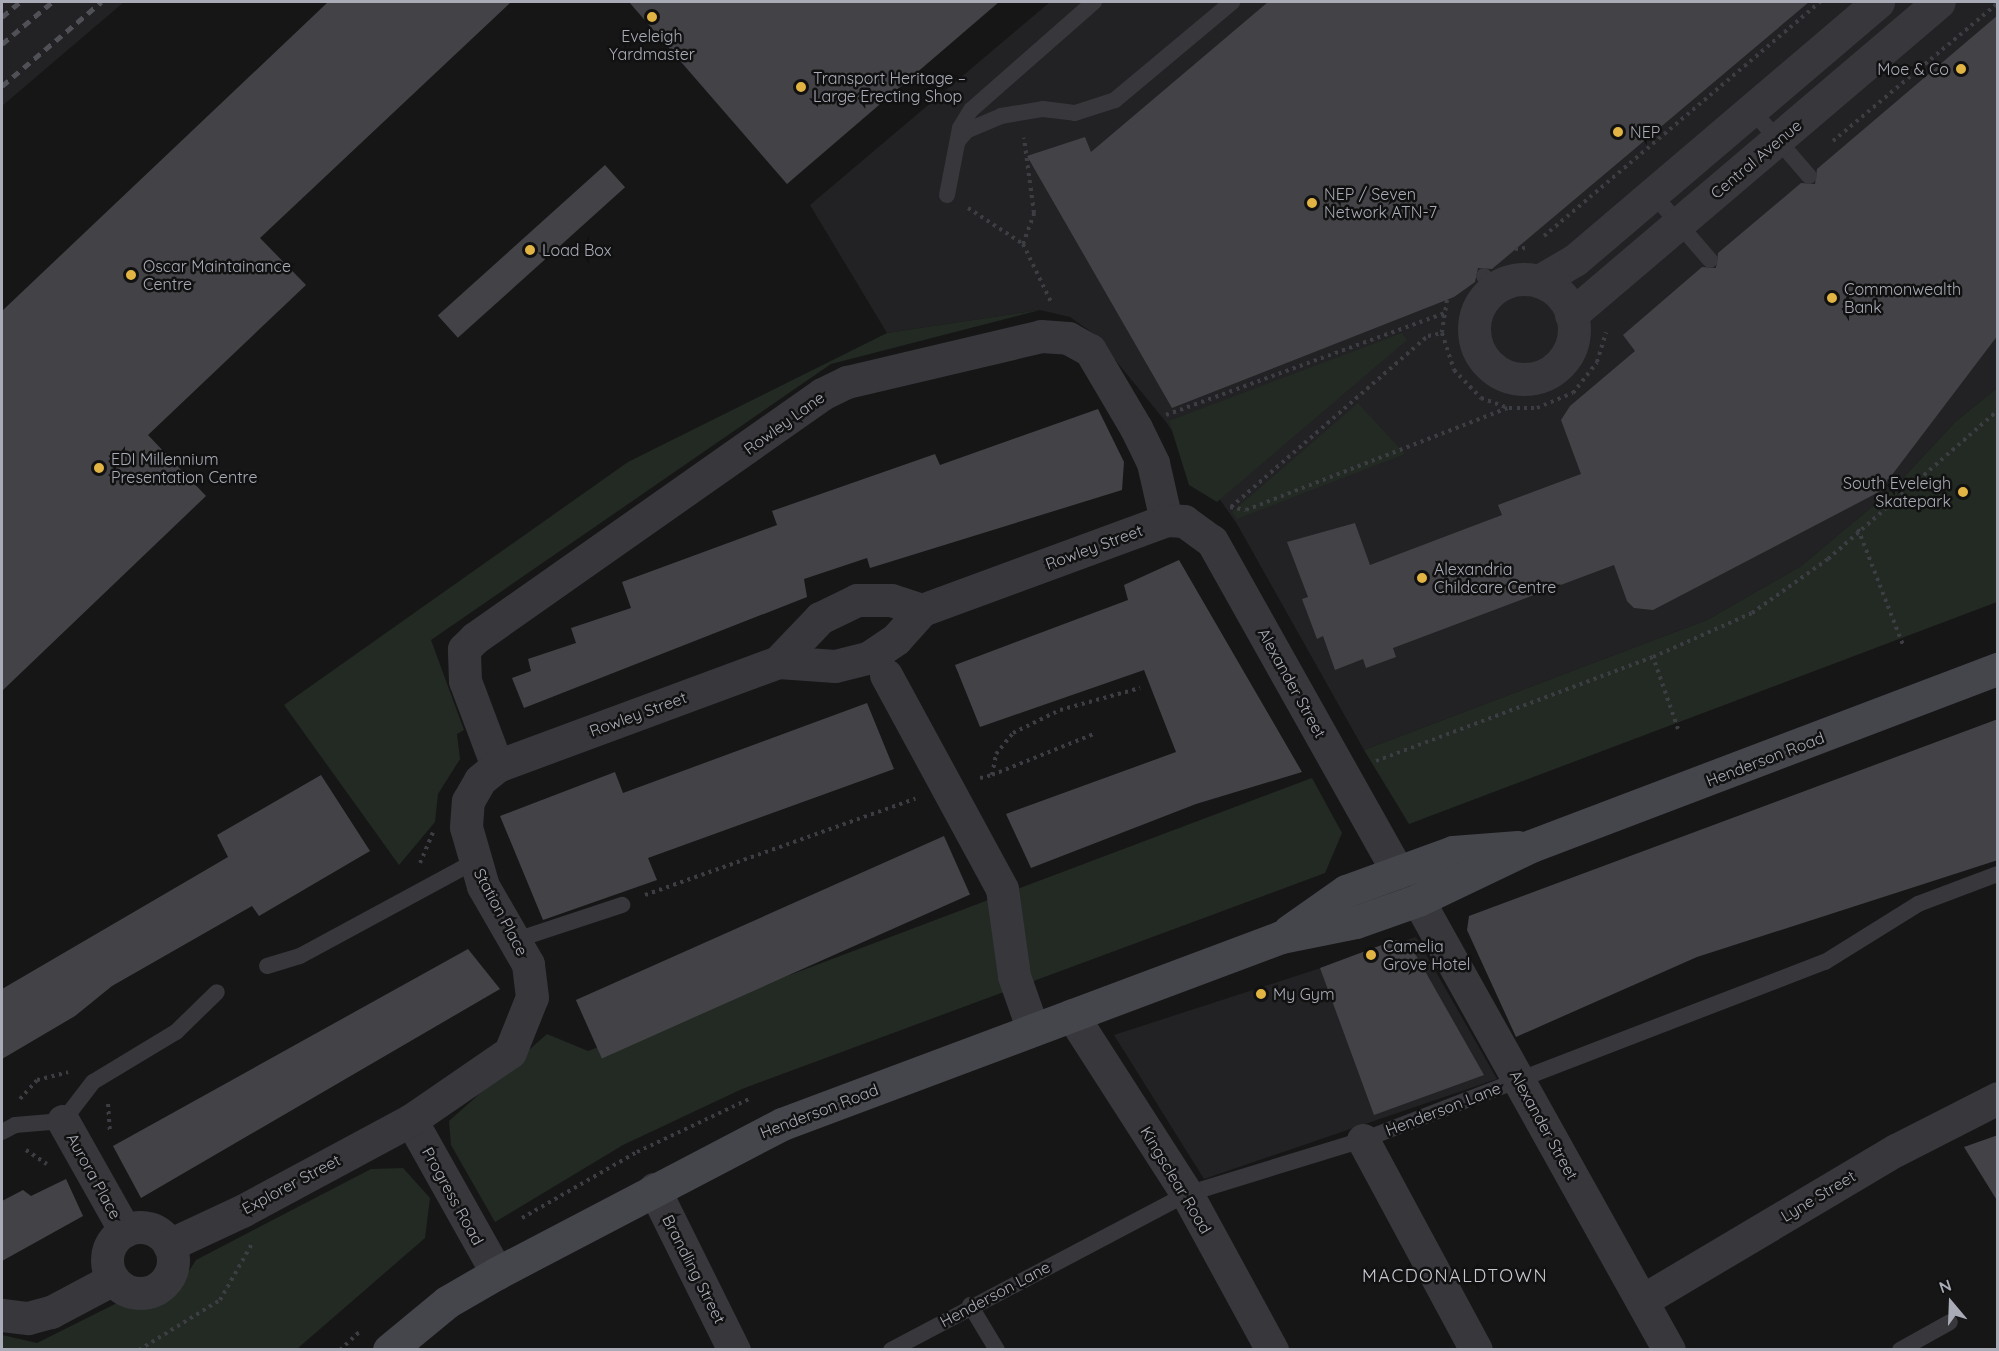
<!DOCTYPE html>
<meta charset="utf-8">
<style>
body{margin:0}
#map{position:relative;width:1999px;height:1351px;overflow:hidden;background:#161617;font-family:Quicksand,sans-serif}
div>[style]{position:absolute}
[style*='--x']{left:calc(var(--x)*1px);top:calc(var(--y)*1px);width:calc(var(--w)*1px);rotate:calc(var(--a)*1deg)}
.built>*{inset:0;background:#222224}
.green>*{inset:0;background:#222a23}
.building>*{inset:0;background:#434347;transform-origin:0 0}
.path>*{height:4px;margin-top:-2px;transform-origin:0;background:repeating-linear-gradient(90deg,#3d3e43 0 3px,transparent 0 7.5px)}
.lane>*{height:16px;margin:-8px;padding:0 8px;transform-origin:8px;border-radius:8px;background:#37373c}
.street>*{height:33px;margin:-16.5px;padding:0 16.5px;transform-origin:16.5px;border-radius:16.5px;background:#37373c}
.street>.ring{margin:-16.5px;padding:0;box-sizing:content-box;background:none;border:33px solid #37373c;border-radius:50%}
.secondary>*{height:33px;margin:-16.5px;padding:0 16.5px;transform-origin:16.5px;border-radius:16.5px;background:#45464c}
.rail>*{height:4.5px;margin-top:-2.25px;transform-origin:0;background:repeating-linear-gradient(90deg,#505157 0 8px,transparent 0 14px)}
.dots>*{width:16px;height:16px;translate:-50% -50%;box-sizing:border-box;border:3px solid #111112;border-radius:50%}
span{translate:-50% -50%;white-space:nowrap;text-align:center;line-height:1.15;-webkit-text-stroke:5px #111112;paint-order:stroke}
.poi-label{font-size:16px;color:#a9acb6}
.right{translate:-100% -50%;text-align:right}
.left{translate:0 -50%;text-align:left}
.street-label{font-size:16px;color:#a9acb6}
.neighbourhood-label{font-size:18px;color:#c9cbd2;letter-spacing:1.5px}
.frame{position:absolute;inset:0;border:3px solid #a9acb6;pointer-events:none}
.north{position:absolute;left:1921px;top:1273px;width:60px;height:60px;-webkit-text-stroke:4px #111112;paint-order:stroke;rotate:341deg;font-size:16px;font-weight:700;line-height:24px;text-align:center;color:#a9acb6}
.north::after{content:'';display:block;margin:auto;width:21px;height:27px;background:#a9acb6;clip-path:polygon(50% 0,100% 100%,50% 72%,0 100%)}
</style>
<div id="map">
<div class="built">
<i style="clip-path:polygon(2px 2px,124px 2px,2px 106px)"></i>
<i style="clip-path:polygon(1050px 2px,1997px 2px,1997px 388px,1955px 422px,1891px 491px,1801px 566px,1707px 620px,1364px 750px,1237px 524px,1166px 422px,1094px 334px,1070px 317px,1040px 310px,887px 333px,810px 205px)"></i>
<i style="clip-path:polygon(1416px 937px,1497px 1079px,1204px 1179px,1114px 1035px)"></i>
</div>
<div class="green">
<i style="clip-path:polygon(1040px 310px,831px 364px,431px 640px,464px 730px,457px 734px,460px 759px,438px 794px,435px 822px,399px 865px,284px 705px,628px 462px,887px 333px)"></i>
<i style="clip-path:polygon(1402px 333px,1407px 340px,1217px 502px,1189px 485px,1169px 421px)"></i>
<i style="clip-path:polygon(1997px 388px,1997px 602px,1409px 824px,1364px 750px,1707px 620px,1801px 566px,1891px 491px,1955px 422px)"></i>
<i style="clip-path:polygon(1358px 403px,1405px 454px,1237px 519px,1232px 512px)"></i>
<i style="clip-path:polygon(1312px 778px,1342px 833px,1325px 873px,742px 1089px,623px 1145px,495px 1222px,451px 1145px,449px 1121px,547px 1034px,588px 1051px)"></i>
<i style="clip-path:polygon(403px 1168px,430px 1198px,425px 1238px,297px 1349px,2px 1349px,2px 1335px,37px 1343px,121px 1301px,138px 1307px,160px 1303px,178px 1288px,196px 1260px,371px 1169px)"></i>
</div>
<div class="building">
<i style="clip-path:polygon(328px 2px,511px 2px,260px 238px,306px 285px,148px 435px,206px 496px,2px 691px,2px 311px)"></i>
<i style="clip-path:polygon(629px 2px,999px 2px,787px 184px)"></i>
<i style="clip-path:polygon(1268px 2px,1809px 2px,1492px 269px,1478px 268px,1475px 282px,1454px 297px,1172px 408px,1027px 156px,1085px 137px,1091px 152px)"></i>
<i style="clip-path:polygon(1998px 15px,1998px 335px,1879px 492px,1653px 610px,1634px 608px,1627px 601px,1614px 565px,1393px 648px,1396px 657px,1366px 668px,1363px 659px,1335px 670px,1323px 636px,1317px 639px,1302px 599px,1308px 597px,1287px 542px,1355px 523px,1370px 565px,1502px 515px,1498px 505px,1581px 474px,1561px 420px,1570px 406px,1635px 351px,1623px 335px,1702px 267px,1716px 268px,1718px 253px,1801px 183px,1815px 184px,1817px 169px)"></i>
<i style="left:605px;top:165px;width:30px;height:225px;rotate:48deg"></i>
<i style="clip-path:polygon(1098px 409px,1124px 462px,1122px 490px,870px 568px,867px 558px,804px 579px,807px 597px,524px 708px,512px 678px,531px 671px,528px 659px,576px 643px,571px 628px,631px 608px,622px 582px,777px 525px,772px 511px,935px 454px,940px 465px)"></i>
<i style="clip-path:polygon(1179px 560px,1302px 772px,1196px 804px,1031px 868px,1006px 814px,1176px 752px,1144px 670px,980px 727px,955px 665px,1128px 600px,1124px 585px)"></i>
<i style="clip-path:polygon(867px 703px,894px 769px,648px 858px,657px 880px,543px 920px,500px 816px,615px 772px,623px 793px)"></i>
<i style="clip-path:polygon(1998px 719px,1998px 860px,1697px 957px,1516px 1037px,1467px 930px,1469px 916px)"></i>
<i style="clip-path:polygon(321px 775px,370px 851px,259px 916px,252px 906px,112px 986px,75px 1016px,2px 1059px,2px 989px,228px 857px,217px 835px)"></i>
<i style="left:944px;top:836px;width:64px;height:403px;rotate:66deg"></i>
<i style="clip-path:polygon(1395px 940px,1409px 943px,1484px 1075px,1374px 1115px,1320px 968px)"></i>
<i style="clip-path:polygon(468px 949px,500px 989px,141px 1198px,113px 1146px)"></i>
<i style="clip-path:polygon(1998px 1135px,1998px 1202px,1964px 1147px)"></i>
<i style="clip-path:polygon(66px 1179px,83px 1216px,2px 1261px,2px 1201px,23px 1190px,31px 1196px)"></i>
</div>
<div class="path">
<i style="--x:1833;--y:141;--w:215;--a:-39.9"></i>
<i style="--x:968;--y:208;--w:66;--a:33.2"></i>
<i style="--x:1023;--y:244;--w:64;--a:64.2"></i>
<i style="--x:1544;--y:236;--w:362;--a:-40.3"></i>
<i style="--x:1023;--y:244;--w:33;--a:-70"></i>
<i style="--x:1034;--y:213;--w:76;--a:-97.6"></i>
<i style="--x:1515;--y:249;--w:10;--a:-6"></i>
<i style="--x:1447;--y:300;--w:33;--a:99"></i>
<i style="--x:1442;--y:333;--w:39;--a:72"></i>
<i style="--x:1454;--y:370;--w:39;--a:46"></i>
<i style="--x:1481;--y:398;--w:30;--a:20"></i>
<i style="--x:1509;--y:408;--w:28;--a:0"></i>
<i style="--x:1537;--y:408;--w:39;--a:-23"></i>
<i style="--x:1573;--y:393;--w:39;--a:-52"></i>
<i style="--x:1597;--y:362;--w:31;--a:-73"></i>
<i style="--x:1166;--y:415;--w:296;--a:-20.1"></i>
<i style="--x:1230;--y:507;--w:16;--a:11"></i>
<i style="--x:1246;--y:510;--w:281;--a:-21.3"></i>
<i style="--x:1231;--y:507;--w:261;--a:-41"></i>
<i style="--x:1428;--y:336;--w:14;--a:-12"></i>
<i style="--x:1858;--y:529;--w:124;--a:68.8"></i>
<i style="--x:1678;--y:729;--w:76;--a:-109.1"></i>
<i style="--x:1653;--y:657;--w:108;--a:-24"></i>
<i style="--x:1752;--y:613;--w:93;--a:-35.4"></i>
<i style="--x:1828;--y:559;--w:226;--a:-41.2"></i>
<i style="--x:1376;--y:761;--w:296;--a:-20.6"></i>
<i style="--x:992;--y:775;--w:112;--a:-22"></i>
<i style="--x:980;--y:778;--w:12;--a:-14"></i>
<i style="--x:992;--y:775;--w:21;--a:-79"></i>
<i style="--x:996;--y:754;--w:27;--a:-51"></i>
<i style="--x:1013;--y:733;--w:52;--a:-26.1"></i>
<i style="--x:1060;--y:710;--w:83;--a:-15.4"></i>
<i style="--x:420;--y:863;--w:33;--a:-67"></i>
<i style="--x:645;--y:895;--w:287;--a:-19.6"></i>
<i style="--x:20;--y:1099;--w:25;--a:-48"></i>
<i style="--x:37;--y:1080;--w:32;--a:-14"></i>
<i style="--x:108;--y:1104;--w:28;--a:86"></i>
<i style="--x:26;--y:1150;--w:25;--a:34"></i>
<i style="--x:522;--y:1218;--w:133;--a:-29.9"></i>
<i style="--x:637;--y:1152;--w:124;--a:-25.3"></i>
<i style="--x:139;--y:1350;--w:95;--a:-31.7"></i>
<i style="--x:220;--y:1300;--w:67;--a:-60.4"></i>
<i style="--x:340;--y:1350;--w:26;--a:-43"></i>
</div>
<div class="lane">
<i style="--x:1752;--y:110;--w:87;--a:49.2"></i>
<i style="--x:958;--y:141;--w:13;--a:-51"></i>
<i style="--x:966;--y:131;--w:38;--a:-23"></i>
<i style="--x:1001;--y:116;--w:43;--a:-9.5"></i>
<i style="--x:1043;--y:109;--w:32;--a:7"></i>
<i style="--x:1075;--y:113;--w:42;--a:-18"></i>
<i style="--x:1115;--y:100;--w:153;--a:-39.9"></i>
<i style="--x:1653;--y:194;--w:87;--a:49.2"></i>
<i style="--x:947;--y:195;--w:68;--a:-79"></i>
<i style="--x:960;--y:128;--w:21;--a:-59"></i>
<i style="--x:971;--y:110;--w:164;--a:-41.3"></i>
<i style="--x:1484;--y:276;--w:17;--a:57"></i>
<i style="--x:516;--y:940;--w:112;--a:-18.3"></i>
<i style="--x:267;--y:966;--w:34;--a:-17"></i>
<i style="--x:300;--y:956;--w:198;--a:-28.4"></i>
<i style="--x:2;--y:1132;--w:15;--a:-28"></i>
<i style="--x:15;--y:1125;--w:48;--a:-4.8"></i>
<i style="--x:63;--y:1121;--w:49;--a:-52.4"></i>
<i style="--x:93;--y:1082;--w:97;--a:-31.1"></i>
<i style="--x:176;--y:1032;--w:57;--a:-44.3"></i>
<i style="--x:970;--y:1305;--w:52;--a:59"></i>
<i style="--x:891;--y:1350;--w:335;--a:-27.8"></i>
<i style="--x:1187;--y:1194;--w:184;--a:-17.1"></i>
<i style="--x:1363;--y:1140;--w:495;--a:-21.1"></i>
<i style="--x:1825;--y:962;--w:110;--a:-31.9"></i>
<i style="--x:1918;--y:904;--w:85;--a:-20.6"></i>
<i style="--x:1900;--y:1350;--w:57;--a:-29.2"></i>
</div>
<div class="street">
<i class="ring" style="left:1474px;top:279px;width:67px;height:67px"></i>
<i style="--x:1539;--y:281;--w:42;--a:-30.3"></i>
<i style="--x:1575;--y:260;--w:398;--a:-40.4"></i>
<i style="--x:1571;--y:315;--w:483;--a:-40.4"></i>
<i style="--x:778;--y:662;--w:61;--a:-46.3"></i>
<i style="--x:820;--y:618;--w:41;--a:-25.9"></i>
<i style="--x:857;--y:600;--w:34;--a:0"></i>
<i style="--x:891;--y:600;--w:33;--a:18"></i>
<i style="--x:886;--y:675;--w:243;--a:61.5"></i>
<i style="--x:1002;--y:889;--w:88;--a:82.1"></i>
<i style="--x:1014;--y:976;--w:57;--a:70.6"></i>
<i style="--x:497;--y:766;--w:91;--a:-110.6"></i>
<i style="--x:465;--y:681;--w:32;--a:-92"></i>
<i style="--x:464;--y:649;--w:16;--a:-45"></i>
<i style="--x:475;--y:638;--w:424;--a:-35.1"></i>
<i style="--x:822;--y:394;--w:28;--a:-26"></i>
<i style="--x:847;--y:382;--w:199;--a:-13.3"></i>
<i style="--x:1041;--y:336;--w:27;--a:4"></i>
<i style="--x:1068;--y:338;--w:25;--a:29"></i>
<i style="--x:1090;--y:350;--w:91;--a:59.5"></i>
<i style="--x:1136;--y:428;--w:39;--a:64"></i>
<i style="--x:1153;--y:463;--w:58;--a:77.2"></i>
<i style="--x:1418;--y:900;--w:515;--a:60.85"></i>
<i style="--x:1072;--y:1015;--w:213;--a:57.3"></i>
<i style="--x:1187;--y:1194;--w:178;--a:61.4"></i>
<i style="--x:411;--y:1120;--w:176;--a:60.7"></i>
<i style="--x:63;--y:1121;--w:126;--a:60.6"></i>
<i style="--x:1363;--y:1140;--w:238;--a:61.7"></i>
<i style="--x:654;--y:1189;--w:180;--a:63.6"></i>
<i class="ring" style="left:107px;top:1227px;width:33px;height:33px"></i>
<i style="--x:169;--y:1245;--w:81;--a:-25"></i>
<i style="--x:242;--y:1211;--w:192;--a:-28.3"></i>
<i style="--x:411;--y:1120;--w:120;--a:-34.5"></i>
<i style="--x:510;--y:1052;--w:59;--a:-68.2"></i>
<i style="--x:532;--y:997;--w:33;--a:-97"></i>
<i style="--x:528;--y:964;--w:90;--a:-120"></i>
<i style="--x:483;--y:886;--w:61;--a:-106.1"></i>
<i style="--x:466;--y:827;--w:26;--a:-86"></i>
<i style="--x:468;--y:801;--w:24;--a:-60"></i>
<i style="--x:480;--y:780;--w:22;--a:-39"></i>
<i style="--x:497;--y:766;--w:300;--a:-20.3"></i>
<i style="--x:778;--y:662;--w:57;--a:4"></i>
<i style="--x:835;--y:666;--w:34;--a:-14"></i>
<i style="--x:868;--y:658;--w:34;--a:-34"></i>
<i style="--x:896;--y:639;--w:39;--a:-48"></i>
<i style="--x:922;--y:610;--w:260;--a:-20.2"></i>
<i style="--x:1166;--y:520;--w:18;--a:3"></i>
<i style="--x:1184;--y:521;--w:34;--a:36"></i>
<i style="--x:1212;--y:541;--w:380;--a:60.7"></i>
<i style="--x:1643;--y:1300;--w:294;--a:-30.7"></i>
<i style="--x:1896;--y:1150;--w:114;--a:-27"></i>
<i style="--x:2;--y:1315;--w:26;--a:7"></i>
<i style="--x:28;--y:1318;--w:24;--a:-15"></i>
<i style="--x:51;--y:1312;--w:70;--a:-28"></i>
</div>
<div class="secondary">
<i style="--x:1289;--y:931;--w:70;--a:-35.1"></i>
<i style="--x:1346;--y:891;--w:114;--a:-20"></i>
<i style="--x:1453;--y:852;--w:65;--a:-4.4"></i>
<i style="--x:389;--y:1350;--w:75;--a:-39.6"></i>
<i style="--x:447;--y:1302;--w:58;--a:-30.1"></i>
<i style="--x:497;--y:1273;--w:322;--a:-27.6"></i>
<i style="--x:782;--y:1124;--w:533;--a:-20.54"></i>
<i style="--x:1281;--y:937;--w:76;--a:-11.3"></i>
<i style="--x:1356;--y:922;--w:66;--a:-19.5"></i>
<i style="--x:1418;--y:900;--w:125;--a:-25.5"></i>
<i style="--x:1531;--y:846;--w:499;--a:-20.8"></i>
</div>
<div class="rail">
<i style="--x:2;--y:17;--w:23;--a:-40"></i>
<i style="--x:2;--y:44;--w:65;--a:-40"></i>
<i style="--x:2;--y:86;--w:130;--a:-40.3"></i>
</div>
<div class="dots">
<i style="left:652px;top:17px;background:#e1b444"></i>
<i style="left:1961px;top:69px;background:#e1b444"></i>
<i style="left:801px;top:87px;background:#e1b444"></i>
<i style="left:1618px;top:132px;background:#e1b444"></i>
<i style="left:1312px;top:203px;background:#e1b444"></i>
<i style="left:530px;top:250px;background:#e1b444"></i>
<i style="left:131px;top:275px;background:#e1b444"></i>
<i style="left:1832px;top:298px;background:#e1b444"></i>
<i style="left:99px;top:468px;background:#e1b444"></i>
<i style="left:1963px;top:492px;background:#e1b444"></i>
<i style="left:1422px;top:578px;background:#e1b444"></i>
<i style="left:1371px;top:955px;background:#e1b444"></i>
<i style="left:1261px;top:994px;background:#e1b444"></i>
</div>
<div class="poi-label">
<span style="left:652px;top:45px">Eveleigh<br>Yardmaster</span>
<span class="right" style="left:1949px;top:69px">Moe &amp; Co</span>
<span class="left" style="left:813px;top:87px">Transport Heritage –<br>Large Erecting Shop</span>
<span class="left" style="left:1630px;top:132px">NEP</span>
<span class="left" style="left:1324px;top:203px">NEP / Seven<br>Network ATN-7</span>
<span class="left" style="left:542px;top:250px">Load Box</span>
<span class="left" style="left:143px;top:275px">Oscar Maintainance<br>Centre</span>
<span class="left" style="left:1844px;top:298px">Commonwealth<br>Bank</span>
<span class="left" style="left:111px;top:468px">EDI Millennium<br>Presentation Centre</span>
<span class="right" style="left:1951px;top:492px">South Eveleigh<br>Skatepark</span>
<span class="left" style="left:1434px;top:578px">Alexandria<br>Childcare Centre</span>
<span class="left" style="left:1383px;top:955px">Camelia<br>Grove Hotel</span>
<span class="left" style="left:1273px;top:994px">My Gym</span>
</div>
<div class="street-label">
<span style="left:1756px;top:159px;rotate:-40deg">Central Avenue</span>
<span style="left:784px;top:423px;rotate:-36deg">Rowley Lane</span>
<span style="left:1094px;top:547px;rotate:-20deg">Rowley Street</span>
<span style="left:1292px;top:683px;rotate:61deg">Alexander Street</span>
<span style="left:638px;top:714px;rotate:-20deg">Rowley Street</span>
<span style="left:1765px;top:759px;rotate:-21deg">Henderson Road</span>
<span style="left:501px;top:912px;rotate:62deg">Station Place</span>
<span style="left:1443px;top:1109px;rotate:-21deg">Henderson Lane</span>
<span style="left:819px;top:1111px;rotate:-21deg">Henderson Road</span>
<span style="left:1544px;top:1125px;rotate:61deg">Alexander Street</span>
<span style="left:94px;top:1176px;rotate:61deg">Aurora Place</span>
<span style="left:1176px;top:1180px;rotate:59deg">Kingsclear Road</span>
<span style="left:291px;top:1184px;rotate:-28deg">Explorer Street</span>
<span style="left:453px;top:1196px;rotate:61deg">Progress Road</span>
<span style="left:1818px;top:1196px;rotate:-31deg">Lyne Street</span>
<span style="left:694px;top:1269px;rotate:63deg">Brandling Street</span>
<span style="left:995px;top:1294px;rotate:-28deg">Henderson Lane</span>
</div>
<div class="neighbourhood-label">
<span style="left:1455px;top:1276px">MACDONALDTOWN</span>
</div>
<div class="frame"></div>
<div class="north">N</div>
</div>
